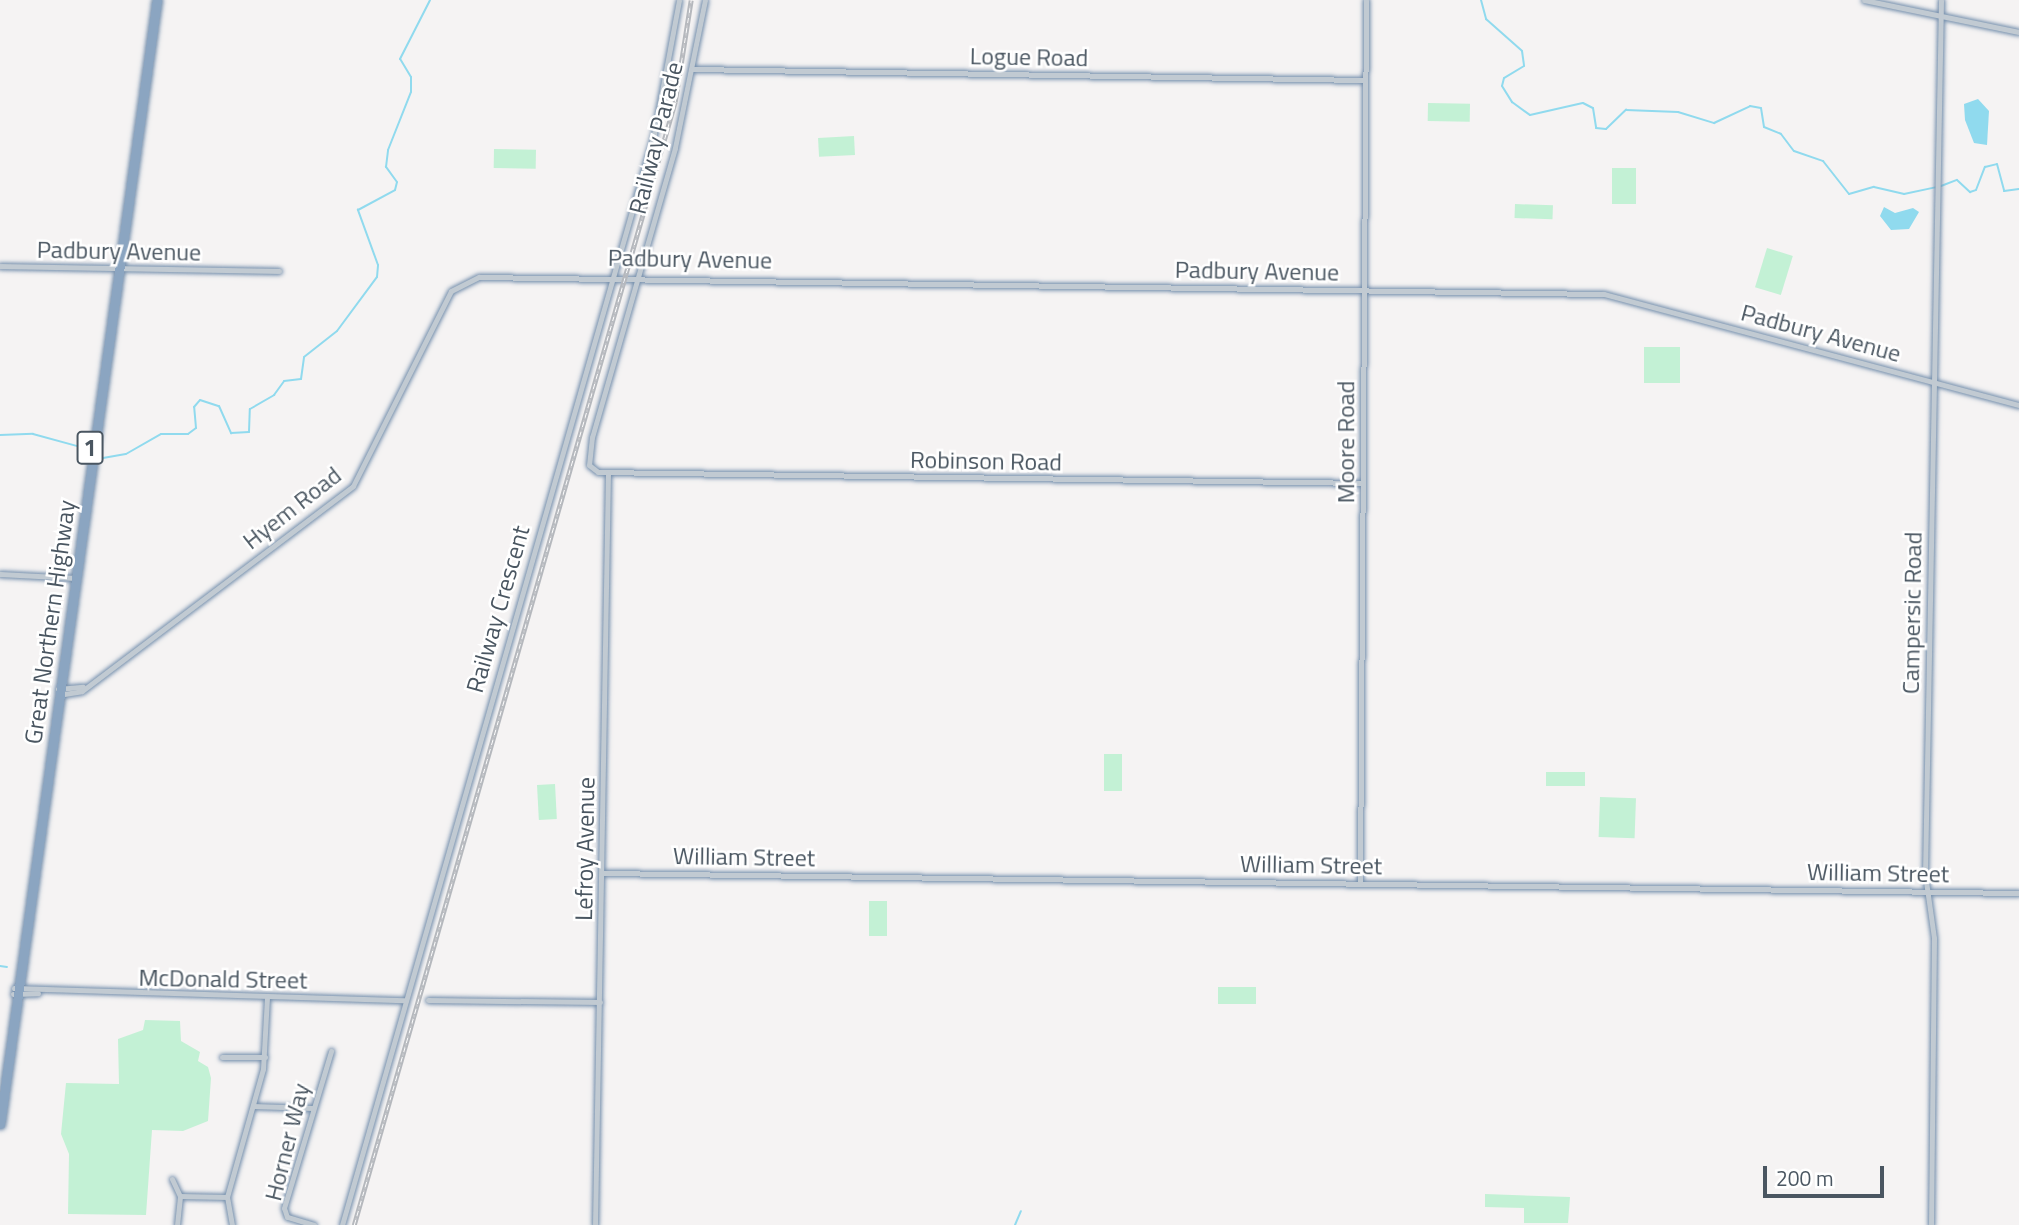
<!DOCTYPE html>
<style>
body{margin:0}
#map{position:relative;width:2019px;height:1225px;overflow:hidden;background:#f5f3f3;font-family:"Titillium Web",sans-serif}
div>[style]{position:absolute}
[style*='--x']{left:calc(var(--x)*1px);top:calc(var(--y)*1px);width:calc(var(--w)*1px);rotate:calc(var(--a)*1deg)}
.green>*{inset:0;background:#c3f1d5;transform-origin:0 0}
.water>*{inset:0;background:#90daee}
.stream>*{height:2px;margin:-1px;padding:0 1px;transform-origin:1px;border-radius:1px;background:#90daee}
.roads{filter:drop-shadow(0 0 2px #7690ad) drop-shadow(0 0 2px #7690ad)}
.minor>*{height:5px;margin:-2.5px;padding:0 2.5px;transform-origin:2.5px;border-radius:2.5px;background:#c1cad2}
.highway>*{height:9px;margin:-4.5px;padding:0 4.5px;transform-origin:4.5px;border-radius:4.5px;background:#8ba5c1}
.rail>*{height:4.5px;margin-top:-2.25px;transform-origin:0;background:repeating-linear-gradient(90deg,#fff 0 5px,#b5b8bd 0 10px);box-sizing:border-box;border-block:2px solid #b5b8bd}
span{translate:-50% -50%;white-space:nowrap;text-align:center;line-height:1.15;-webkit-text-stroke:5px #fff;paint-order:stroke}
.shield-label span{padding:2px 5px;background:#fff;border:2px solid;border-radius:5px;-webkit-text-stroke-width:0}
.shield-label{font-size:23px;color:#4a5661;font-weight:700}
.street-label{font-size:24px;color:#4a5661}
.scale{position:absolute;left:1763px;top:1166px;width:121px;height:32px;box-sizing:border-box;border:4px solid #4a5661;border-top:0;padding-left:9px;font-size:21px;line-height:24px;white-space:nowrap;color:#4a5661;-webkit-text-stroke:5px #fff;paint-order:stroke}
</style>
<div id="map">
<div class="green">
<i style="left:1428px;top:103px;width:42px;height:18px;rotate:1deg"></i>
<i style="left:854px;top:136px;width:19px;height:36px;rotate:87deg"></i>
<i style="left:494px;top:149px;width:42px;height:19px;rotate:1deg"></i>
<i style="left:1612px;top:168px;width:24px;height:36px"></i>
<i style="left:1515px;top:204px;width:38px;height:14px;rotate:2deg"></i>
<i style="left:1767px;top:248px;width:27px;height:41px;rotate:17deg"></i>
<i style="left:1644px;top:347px;width:36px;height:36px"></i>
<i style="left:1104px;top:754px;width:18px;height:37px"></i>
<i style="left:1546px;top:772px;width:39px;height:14px"></i>
<i style="left:555px;top:784px;width:35px;height:18px;rotate:87deg"></i>
<i style="left:1600px;top:797px;width:36px;height:40px;rotate:2deg"></i>
<i style="left:869px;top:901px;width:18px;height:35px"></i>
<i style="left:1218px;top:987px;width:38px;height:17px"></i>
<i style="clip-path:polygon(145px 1020px,180px 1021px,181px 1041px,200px 1052px,198px 1061px,208px 1067px,211px 1078px,208px 1121px,183px 1131px,152px 1130px,146px 1215px,68px 1214px,69px 1154px,61px 1134px,66px 1083px,119px 1084px,118px 1039px,143px 1030px)"></i>
<i style="clip-path:polygon(1485px 1194px,1570px 1197px,1568px 1223px,1524px 1223px,1524px 1208px,1485px 1207px)"></i>
</div>
<div class="water">
<i style="clip-path:polygon(1978px 99px,1989px 111px,1987px 145px,1974px 143px,1965px 120px,1964px 104px)"></i>
<i style="clip-path:polygon(1884px 207px,1895px 213px,1913px 208px,1919px 212px,1909px 229px,1891px 230px,1880px 216px)"></i>
</div>
<div class="stream">
<i style="--x:1481;--y:0;--w:20;--a:75"></i>
<i style="--x:1486;--y:19;--w:48;--a:41.6"></i>
<i style="--x:1522;--y:51;--w:15;--a:82"></i>
<i style="--x:1524;--y:66;--w:23;--a:149"></i>
<i style="--x:1504;--y:78;--w:8;--a:104"></i>
<i style="--x:1502;--y:86;--w:19;--a:58"></i>
<i style="--x:1512;--y:102;--w:22;--a:36"></i>
<i style="--x:1530;--y:115;--w:54;--a:-12.8"></i>
<i style="--x:1583;--y:103;--w:11;--a:27"></i>
<i style="--x:1593;--y:108;--w:20;--a:81"></i>
<i style="--x:1596;--y:128;--w:10;--a:6"></i>
<i style="--x:1606;--y:129;--w:28;--a:-44"></i>
<i style="--x:1626;--y:110;--w:52;--a:2.2"></i>
<i style="--x:1678;--y:112;--w:38;--a:17"></i>
<i style="--x:1714;--y:123;--w:40;--a:-25"></i>
<i style="--x:1750;--y:106;--w:11;--a:10"></i>
<i style="--x:1761;--y:108;--w:19;--a:81"></i>
<i style="--x:1764;--y:127;--w:18;--a:22"></i>
<i style="--x:1781;--y:134;--w:21;--a:53"></i>
<i style="--x:1794;--y:151;--w:31;--a:19"></i>
<i style="--x:1823;--y:161;--w:42;--a:51.8"></i>
<i style="--x:1849;--y:194;--w:26;--a:-16"></i>
<i style="--x:1874;--y:187;--w:31;--a:13"></i>
<i style="--x:1904;--y:194;--w:33;--a:-12"></i>
<i style="--x:1941;--y:186;--w:17;--a:-21"></i>
<i style="--x:1957;--y:180;--w:18;--a:43"></i>
<i style="--x:1970;--y:192;--w:6;--a:-18"></i>
<i style="--x:1976;--y:190;--w:25;--a:-69"></i>
<i style="--x:1985;--y:167;--w:12;--a:-14"></i>
<i style="--x:1997;--y:164;--w:28;--a:75"></i>
<i style="--x:2004;--y:191;--w:15;--a:-8"></i>
<i style="--x:0;--y:435;--w:33;--a:-2"></i>
<i style="--x:33;--y:434;--w:46;--a:15.3"></i>
<i style="--x:103;--y:458;--w:23;--a:-10"></i>
<i style="--x:126;--y:454;--w:40;--a:-29.7"></i>
<i style="--x:161;--y:434;--w:27;--a:0"></i>
<i style="--x:188;--y:434;--w:10;--a:-37"></i>
<i style="--x:196;--y:428;--w:21;--a:-95"></i>
<i style="--x:194;--y:407;--w:9;--a:-49"></i>
<i style="--x:200;--y:400;--w:20;--a:18"></i>
<i style="--x:219;--y:406;--w:30;--a:66"></i>
<i style="--x:231;--y:433;--w:18;--a:-3"></i>
<i style="--x:249;--y:432;--w:23;--a:-88"></i>
<i style="--x:250;--y:409;--w:28;--a:-30"></i>
<i style="--x:274;--y:395;--w:17;--a:-54"></i>
<i style="--x:284;--y:381;--w:17;--a:-7"></i>
<i style="--x:301;--y:379;--w:22;--a:-82"></i>
<i style="--x:304;--y:357;--w:42;--a:-38.2"></i>
<i style="--x:337;--y:331;--w:67;--a:-53.5"></i>
<i style="--x:377;--y:277;--w:12;--a:-85"></i>
<i style="--x:378;--y:265;--w:59;--a:-110"></i>
<i style="--x:358;--y:210;--w:42;--a:-28.4"></i>
<i style="--x:395;--y:190;--w:8;--a:-76"></i>
<i style="--x:397;--y:182;--w:19;--a:-126"></i>
<i style="--x:386;--y:167;--w:17;--a:-83"></i>
<i style="--x:388;--y:150;--w:62;--a:-68.4"></i>
<i style="--x:411;--y:92;--w:15;--a:-90"></i>
<i style="--x:411;--y:77;--w:21;--a:-121"></i>
<i style="--x:400;--y:59;--w:66;--a:-63"></i>
<i style="--x:0;--y:966;--w:7;--a:8"></i>
<i style="--x:1015;--y:1225;--w:15;--a:-67"></i>
</div>
<div class="roads">
<div class="minor">
<i style="--x:705;--y:0;--w:151;--a:101.5"></i>
<i style="--x:675;--y:148;--w:301;--a:106"></i>
<i style="--x:592;--y:437;--w:28;--a:96"></i>
<i style="--x:589;--y:465;--w:11;--a:38"></i>
<i style="--x:598;--y:472;--w:765;--a:0.82"></i>
<i style="--x:1864;--y:0;--w:158;--a:11.7"></i>
<i style="--x:693;--y:69;--w:671;--a:0.94"></i>
<i style="--x:0;--y:266;--w:279;--a:1"></i>
<i style="--x:0;--y:574;--w:76;--a:3"></i>
<i style="--x:58;--y:689;--w:25;--a:-5"></i>
<i style="--x:58;--y:695;--w:24;--a:-9"></i>
<i style="--x:82;--y:691;--w:340;--a:-37.1"></i>
<i style="--x:353;--y:486;--w:218;--a:-63.3"></i>
<i style="--x:451;--y:291;--w:31;--a:-27"></i>
<i style="--x:479;--y:277;--w:1125;--a:0.87"></i>
<i style="--x:1604;--y:294;--w:430;--a:15"></i>
<i style="--x:603;--y:873;--w:1416;--a:0.81"></i>
<i style="--x:1360;--y:883;--w:883;--a:-89.61"></i>
<i style="--x:14;--y:988;--w:390;--a:1.8"></i>
<i style="--x:13;--y:994;--w:25;--a:-2"></i>
<i style="--x:428;--y:1000;--w:172;--a:0.7"></i>
<i style="--x:222;--y:1057;--w:43;--a:0"></i>
<i style="--x:253;--y:1106;--w:59;--a:1.9"></i>
<i style="--x:172;--y:1179;--w:19;--a:65"></i>
<i style="--x:177;--y:1225;--w:29;--a:-84"></i>
<i style="--x:180;--y:1196;--w:47;--a:1.2"></i>
<i style="--x:232;--y:1225;--w:28;--a:-100"></i>
<i style="--x:227;--y:1197;--w:133;--a:-74.3"></i>
<i style="--x:263;--y:1069;--w:72;--a:-86.8"></i>
<i style="--x:314;--y:1225;--w:28;--a:-163"></i>
<i style="--x:287;--y:1217;--w:9;--a:-108"></i>
<i style="--x:284;--y:1208;--w:164;--a:-73.3"></i>
<i style="--x:342;--y:1225;--w:1135;--a:-74.04"></i>
<i style="--x:654;--y:134;--w:136;--a:-79.4"></i>
<i style="--x:595;--y:1225;--w:752;--a:-89.01"></i>
<i style="--x:1931;--y:1225;--w:287;--a:-89.4"></i>
<i style="--x:1934;--y:938;--w:65;--a:-98"></i>
<i style="--x:1925;--y:874;--w:874;--a:-88.95"></i>
</div>
<div class="highway">
<i style="--x:0;--y:1124;--w:1135;--a:-82.05"></i>
</div>
</div>
<div class="rail">
<i style="--x:354;--y:1225;--w:1168;--a:-74.05"></i>
<i style="--x:675;--y:102;--w:103;--a:-81.1"></i>
</div>
<div class="shield-label">
<span style="left:90px;top:448px">1</span>
</div>
<div class="street-label">
<span style="left:1029px;top:57px;rotate:1deg">Logue Road</span>
<span style="left:656px;top:138px;rotate:-76deg">Railway Parade</span>
<span style="left:119px;top:251px;rotate:1deg">Padbury Avenue</span>
<span style="left:690px;top:259px;rotate:1deg">Padbury Avenue</span>
<span style="left:1257px;top:271px;rotate:1deg">Padbury Avenue</span>
<span style="left:1821px;top:333px;rotate:15deg">Padbury Avenue</span>
<span style="left:1346px;top:442px;rotate:-90deg">Moore Road</span>
<span style="left:986px;top:461px;rotate:1deg">Robinson Road</span>
<span style="left:292px;top:508px;rotate:-38deg">Hyem Road</span>
<span style="left:498px;top:609px;rotate:-74deg">Railway Crescent</span>
<span style="left:1912px;top:613px;rotate:-89deg">Campersic Road</span>
<span style="left:50px;top:622px;rotate:-82deg">Great Northern Highway</span>
<span style="left:585px;top:849px;rotate:-89deg">Lefroy Avenue</span>
<span style="left:744px;top:857px;rotate:1deg">William Street</span>
<span style="left:1311px;top:865px;rotate:1deg">William Street</span>
<span style="left:1878px;top:873px;rotate:1deg">William Street</span>
<span style="left:223px;top:979px;rotate:1deg">McDonald Street</span>
<span style="left:287px;top:1142px;rotate:-76deg">Horner Way</span>
</div>
<div class="scale">200 m</div>
</div>
